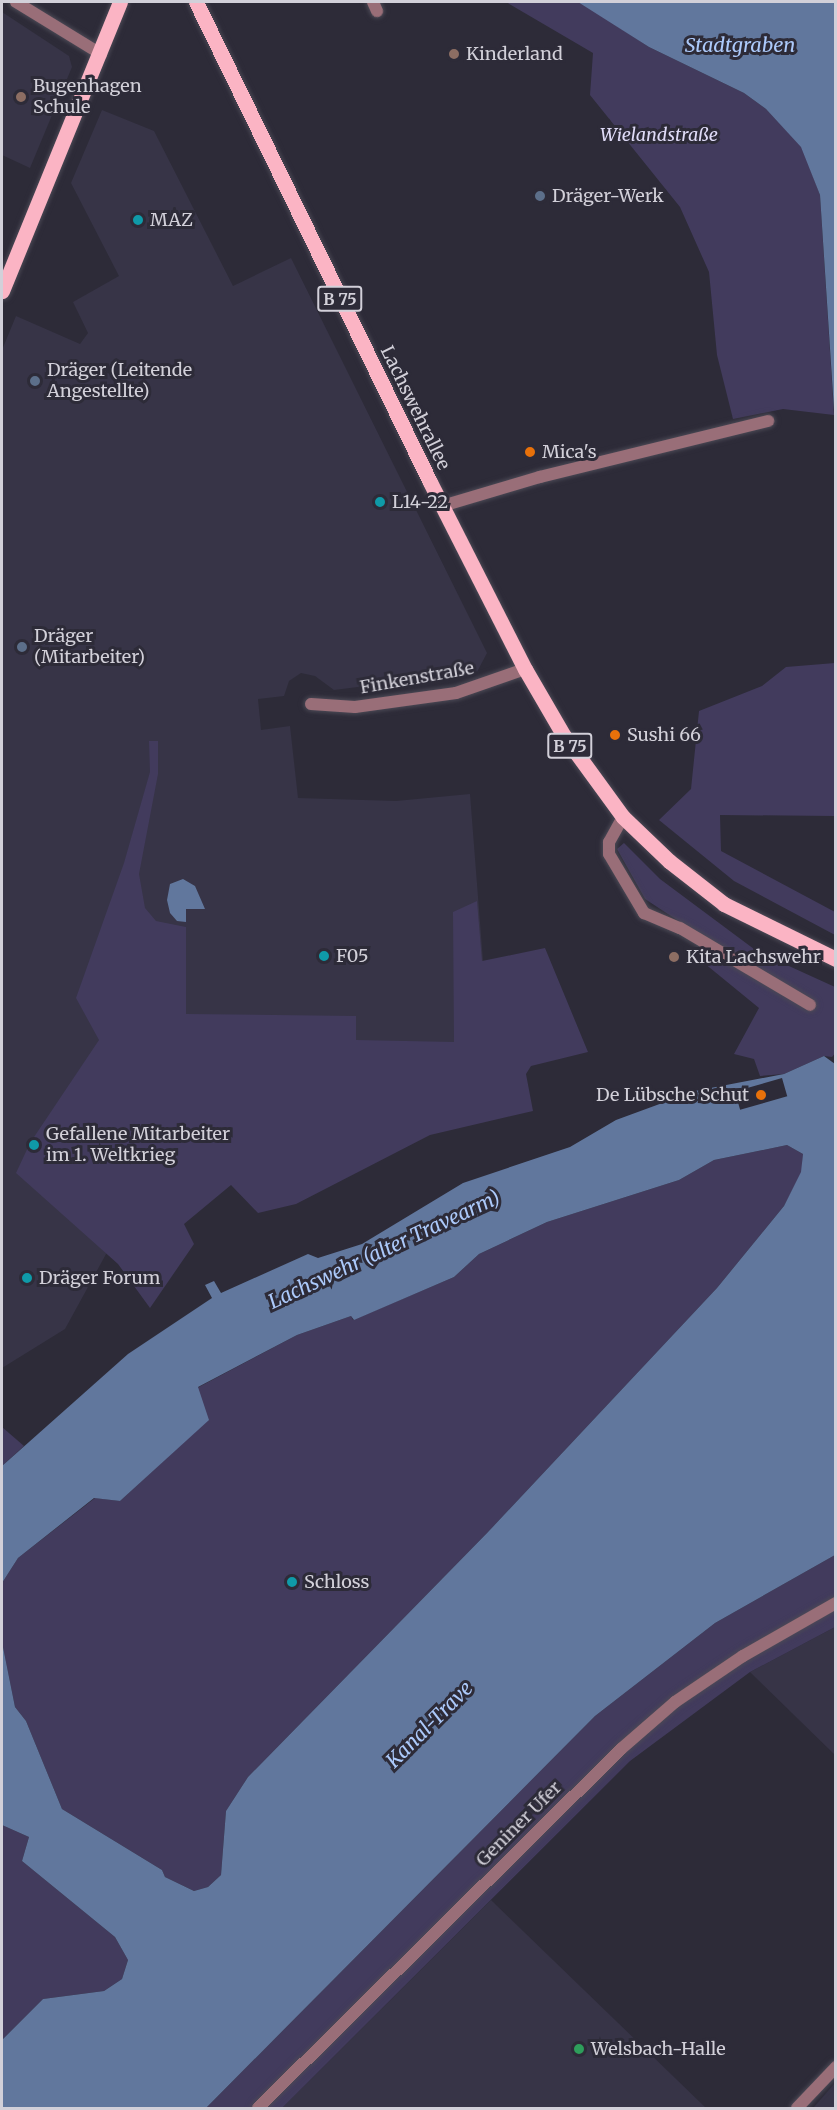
<!DOCTYPE html>
<meta charset="utf-8">
<style>
body{margin:0}
#map{position:relative;width:837px;height:2110px;overflow:hidden;background:#2d2b38;font-family:Merriweather,serif}
div>[style]{position:absolute}
[style*='--x']{left:calc(var(--x)*1px);top:calc(var(--y)*1px);width:calc(var(--w)*1px);rotate:calc(var(--a)*1deg)}
.built>*{inset:0;background:#373447}
.green>*{inset:0;background:#423b5d}
.water>*{inset:0;background:#61779d}
.pier>*{inset:0;background:#2d2b38;transform-origin:0 0}
.roads{filter:drop-shadow(0 0 2px #4b4955) drop-shadow(0 0 2px #4b4955)}
.minor>*{height:12px;margin:-6px;padding:0 6px;transform-origin:6px;border-radius:6px;background:#996e78}
.primary>*{height:15px;margin:-7.5px;padding:0 7.5px;transform-origin:7.5px;border-radius:7.5px;background:#fbb4c4}
.dots>*{width:16px;height:16px;translate:-50% -50%;box-sizing:border-box;border:3px solid #2d2b38;border-radius:50%}
span{translate:-50% -50%;white-space:nowrap;text-align:center;line-height:1.15;-webkit-text-stroke:6px #2d2b38;paint-order:stroke}
.shield-label span{padding:2px 4px;background:#2d2b38;border:2px solid;border-radius:4px;-webkit-text-stroke-width:0}
.shield-label{font-size:16px;color:#d2d0d9;font-weight:700}
.poi-label{font-size:18px;color:#d2d0d9}
.left{translate:0 -50%;text-align:left}
.right{translate:-100% -50%;text-align:right}
.park-label{font-size:18px;color:#dfdbf7;font-style:italic}
.street-label{font-size:18px;color:#d2d0d9}
.water-label{font-size:20px;color:#acc9fa;font-style:italic}
.frame{position:absolute;inset:0;border:3px solid #d2d0d9;pointer-events:none}
</style>
<div id="map">
<div class="built">
<i style="clip-path:polygon(2px 12px,69px 56px,72px 67px,30px 168px,2px 155px)"></i>
<i style="clip-path:polygon(102px 110px,154px 131px,233px 286px,291px 258px,487px 653px,477px 672px,334px 690px,315px 676px,301px 673px,289px 681px,284px 696px,258px 699px,261px 730px,290px 726px,298px 798px,396px 801px,470px 794px,483px 961px,507px 1051px,465px 1057px,111px 1245px,65px 1329px,2px 1368px,2px 350px,16px 316px,80px 344px,88px 333px,73px 302px,119px 276px,71px 183px)"></i>
<i style="clip-path:polygon(835px 1627px,835px 1755px,750px 1672px)"></i>
<i style="clip-path:polygon(491px 1900px,706px 2108px,282px 2108px)"></i>
<i style="clip-path:polygon(835px 2083px,835px 2108px,813px 2108px)"></i>
</div>
<div class="green">
<i style="clip-path:polygon(506px 2px,580px 2px,649px 47px,744px 93px,766px 109px,802px 147px,820px 195px,834px 415px,783px 409px,733px 419px,717px 355px,709px 272px,680px 207px,590px 95px,593px 53px)"></i>
<i style="clip-path:polygon(835px 663px,835px 816px,720px 815px,721px 851px,835px 912px,835px 935px,734px 881px,659px 820px,691px 789px,699px 711px,762px 686px,786px 667px)"></i>
<i style="clip-path:polygon(149px 741px,158px 741px,158px 774px,139px 874px,145px 908px,156px 921px,186px 927px,186px 1014px,356px 1016px,356px 1040px,454px 1042px,453px 912px,477px 901px,482px 961px,545px 948px,588px 1052px,531px 1066px,526px 1074px,533px 1111px,430px 1135px,296px 1204px,258px 1213px,231px 1185px,184px 1224px,194px 1244px,150px 1308px,118px 1264px,16px 1173px,30px 1143px,99px 1040px,76px 998px,124px 863px,150px 772px)"></i>
<i style="clip-path:polygon(624px 843px,660px 879px,758px 952px,835px 987px,836px 1052px,832px 1057px,824px 1056px,784px 1074px,760px 1076px,754px 1059px,734px 1054px,759px 1008px,704px 963px,700px 935px,645px 899px,617px 849px)"></i>
<i style="clip-path:polygon(787px 1145px,803px 1154px,802px 1172px,784px 1206px,717px 1288px,488px 1532px,248px 1777px,226px 1811px,221px 1875px,208px 1887px,194px 1891px,165px 1877px,162px 1870px,62px 1809px,26px 1721px,15px 1707px,2px 1642px,2px 1583px,18px 1558px,95px 1498px,120px 1501px,208px 1420px,197px 1388px,297px 1335px,351px 1316px,353px 1320px,454px 1277px,479px 1254px,547px 1222px,679px 1180px,714px 1160px)"></i>
<i style="clip-path:polygon(2px 1427px,24px 1446px,2px 1466px)"></i>
<i style="clip-path:polygon(835px 1555px,835px 1627px,750px 1672px,630px 1761px,282px 2108px,206px 2108px,595px 1716px,715px 1623px)"></i>
<i style="clip-path:polygon(2px 1825px,29px 1837px,22px 1861px,115px 1937px,128px 1960px,122px 1979px,104px 1991px,43px 1999px,2px 2040px)"></i>
</div>
<div class="water">
<i style="clip-path:polygon(578px 2px,835px 2px,835px 425px,820px 195px,801px 147px,766px 109px,744px 93px,649px 47px)"></i>
<i style="clip-path:polygon(183px 879px,195px 886px,205px 909px,186px 909px,186px 922px,177px 921px,170px 913px,167px 900px,170px 884px)"></i>
<i style="clip-path:polygon(824px 1056px,835px 1064px,835px 1555px,715px 1623px,595px 1716px,206px 2108px,2px 2108px,2px 2040px,43px 1999px,104px 1991px,122px 1979px,128px 1960px,115px 1937px,22px 1861px,29px 1837px,2px 1825px,2px 1642px,15px 1707px,26px 1721px,62px 1809px,162px 1870px,165px 1877px,194px 1891px,208px 1887px,221px 1875px,226px 1811px,248px 1777px,488px 1532px,717px 1288px,784px 1206px,801px 1172px,803px 1154px,787px 1145px,714px 1160px,679px 1180px,547px 1222px,479px 1254px,454px 1277px,354px 1320px,351px 1316px,297px 1335px,198px 1387px,209px 1420px,120px 1501px,94px 1498px,18px 1558px,2px 1583px,2px 1466px,128px 1354px,212px 1298px,205px 1285px,214px 1281px,221px 1293px,308px 1254px,318px 1258px,362px 1244px,463px 1183px,570px 1147px,616px 1120px,695px 1091px,784px 1074px)"></i>
</div>
<div class="pier">
<i style="left:782px;top:1078px;width:19px;height:49px;rotate:74deg"></i>
</div>
<div class="roads">
<div class="minor">
<i style="--x:16;--y:2;--w:100;--a:31.5"></i>
<i style="--x:373;--y:2;--w:10;--a:66"></i>
<i style="--x:442;--y:506;--w:102;--a:-16.5"></i>
<i style="--x:540;--y:477;--w:235;--a:-13.8"></i>
<i style="--x:311;--y:704;--w:44;--a:3.9"></i>
<i style="--x:355;--y:707;--w:102;--a:-7.9"></i>
<i style="--x:456;--y:693;--w:73;--a:-19.2"></i>
<i style="--x:623;--y:817;--w:29;--a:119"></i>
<i style="--x:609;--y:842;--w:12;--a:90"></i>
<i style="--x:609;--y:854;--w:69;--a:59.3"></i>
<i style="--x:644;--y:913;--w:39;--a:23"></i>
<i style="--x:680;--y:928;--w:151;--a:30.6"></i>
<i style="--x:258;--y:2108;--w:511;--a:-44.68"></i>
<i style="--x:621;--y:1749;--w:72;--a:-41"></i>
<i style="--x:675;--y:1702;--w:82;--a:-34.1"></i>
<i style="--x:743;--y:1656;--w:107;--a:-29.7"></i>
<i style="--x:797;--y:2108;--w:57;--a:-46.4"></i>
</div>
<div class="primary">
<i style="--x:196;--y:2;--w:534;--a:64.01"></i>
<i style="--x:430;--y:482;--w:210;--a:63.1"></i>
<i style="--x:525;--y:669;--w:78;--a:59.8"></i>
<i style="--x:564;--y:736;--w:100;--a:53.9"></i>
<i style="--x:623;--y:817;--w:64;--a:43.7"></i>
<i style="--x:669;--y:861;--w:70;--a:38"></i>
<i style="--x:724;--y:904;--w:125;--a:26.2"></i>
<i style="--x:2;--y:291;--w:312;--a:-67.8"></i>
</div>
</div>
<div class="dots">
<i style="left:454px;top:54px;background:#8d6e63"></i>
<i style="left:21px;top:97px;background:#8d6e63"></i>
<i style="left:540px;top:196px;background:#5c6f8a"></i>
<i style="left:138px;top:220px;background:#0f9aa8"></i>
<i style="left:35px;top:381px;background:#5c6f8a"></i>
<i style="left:530px;top:452px;background:#e8710a"></i>
<i style="left:380px;top:502px;background:#0f9aa8"></i>
<i style="left:22px;top:647px;background:#5c6f8a"></i>
<i style="left:615px;top:735px;background:#e8710a"></i>
<i style="left:324px;top:956px;background:#0f9aa8"></i>
<i style="left:674px;top:957px;background:#8d6e63"></i>
<i style="left:761px;top:1095px;background:#e8710a"></i>
<i style="left:34px;top:1145px;background:#0f9aa8"></i>
<i style="left:27px;top:1278px;background:#0f9aa8"></i>
<i style="left:292px;top:1582px;background:#0f9aa8"></i>
<i style="left:579px;top:2049px;background:#2e9e5b"></i>
</div>
<div class="shield-label">
<span style="left:340px;top:299px">B 75</span>
<span style="left:570px;top:746px">B 75</span>
</div>
<div class="poi-label">
<span class="left" style="left:466px;top:54px">Kinderland</span>
<span class="left" style="left:33px;top:97px">Bugenhagen<br>Schule</span>
<span class="left" style="left:552px;top:196px">Dräger-Werk</span>
<span class="left" style="left:150px;top:220px">MAZ</span>
<span class="left" style="left:47px;top:381px">Dräger (Leitende<br>Angestellte)</span>
<span class="left" style="left:542px;top:452px">Mica's</span>
<span class="left" style="left:392px;top:502px">L14-22</span>
<span class="left" style="left:34px;top:647px">Dräger<br>(Mitarbeiter)</span>
<span class="left" style="left:627px;top:735px">Sushi 66</span>
<span class="left" style="left:336px;top:956px">F05</span>
<span class="left" style="left:686px;top:957px">Kita Lachswehr</span>
<span class="right" style="left:749px;top:1095px">De Lübsche Schut</span>
<span class="left" style="left:46px;top:1145px">Gefallene Mitarbeiter<br>im 1. Weltkrieg</span>
<span class="left" style="left:39px;top:1278px">Dräger Forum</span>
<span class="left" style="left:304px;top:1582px">Schloss</span>
<span class="left" style="left:591px;top:2049px">Welsbach-Halle</span>
</div>
<div class="park-label">
<span style="left:659px;top:135px">Wielandstraße</span>
</div>
<div class="street-label">
<span style="left:415px;top:408px;rotate:64deg">Lachswehrallee</span>
<span style="left:417px;top:678px;rotate:-10deg">Finkenstraße</span>
<span style="left:519px;top:1824px;rotate:-45deg">Geniner Ufer</span>
</div>
<div class="water-label">
<span style="left:740px;top:44px">Stadtgraben</span>
<span style="left:384px;top:1249px;rotate:-25deg">Lachswehr (alter Travearm)</span>
<span style="left:429px;top:1724px;rotate:-45deg">Kanal-Trave</span>
</div>
<div class="frame"></div>
</div>
